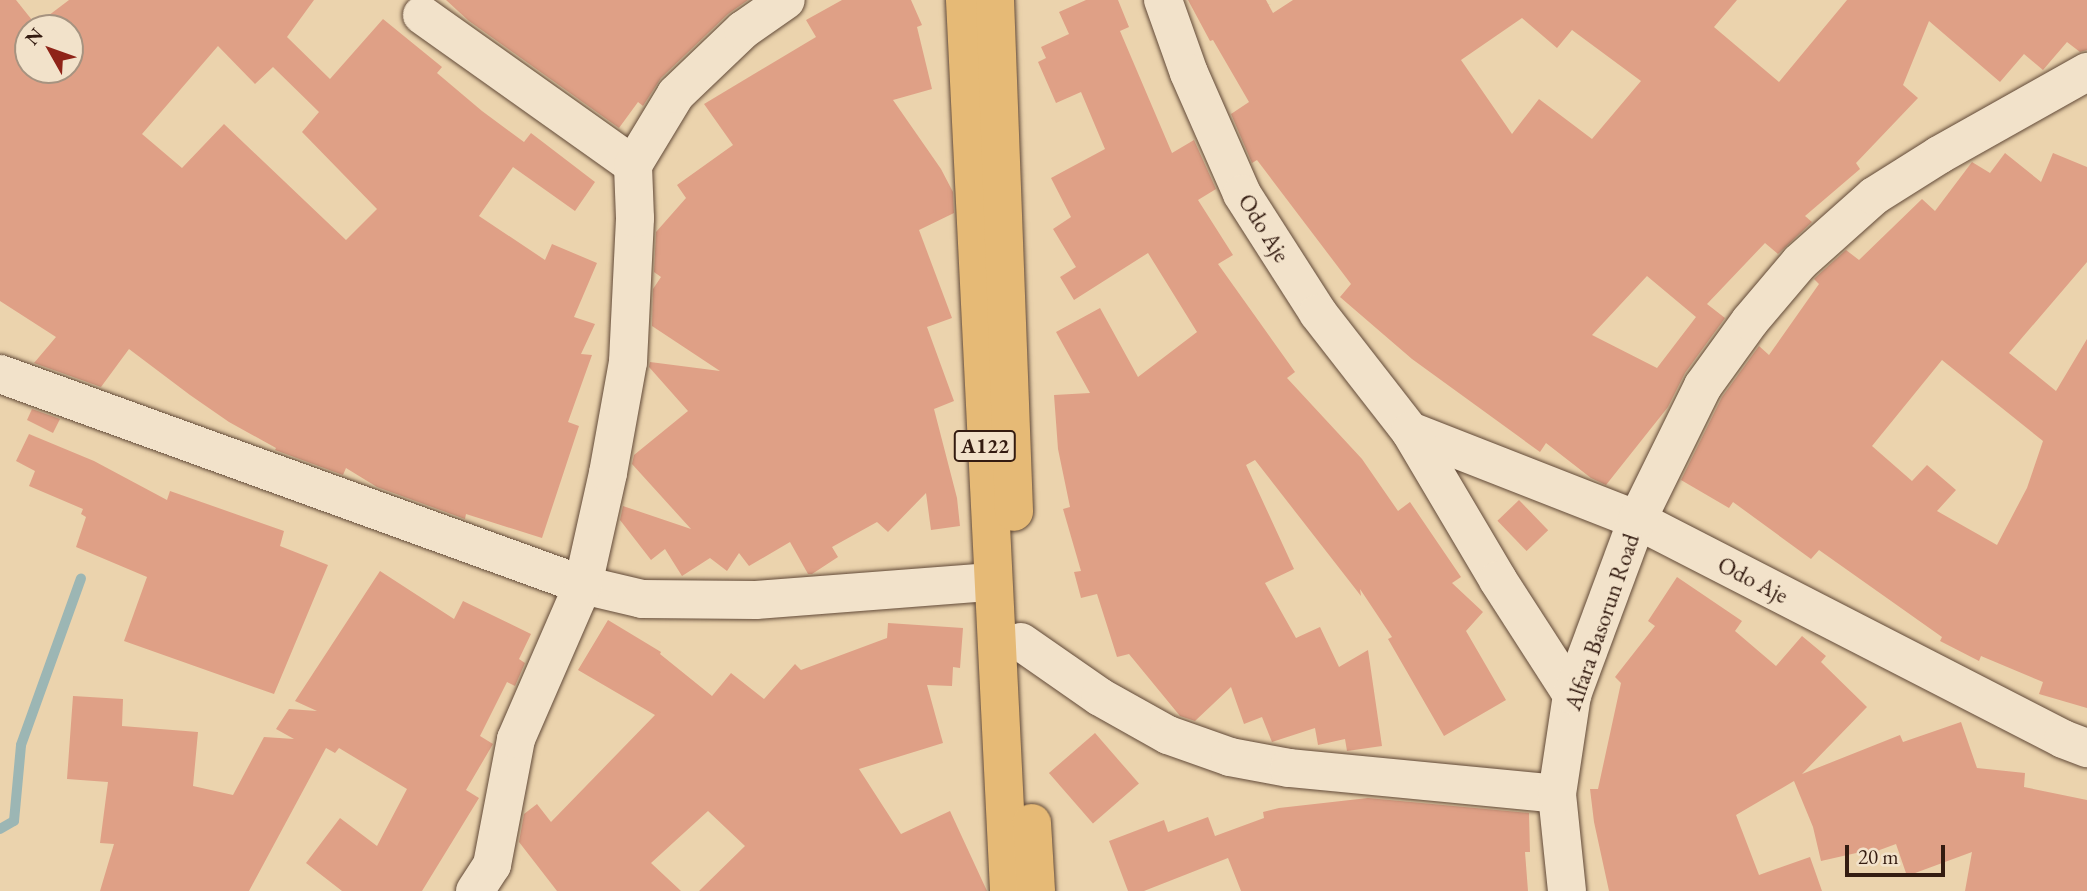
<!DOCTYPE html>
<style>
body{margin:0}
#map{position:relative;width:2087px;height:891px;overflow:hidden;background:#ebd3ad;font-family:"EB Garamond",serif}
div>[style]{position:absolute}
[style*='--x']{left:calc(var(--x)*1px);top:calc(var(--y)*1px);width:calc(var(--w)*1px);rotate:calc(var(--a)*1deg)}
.stream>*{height:10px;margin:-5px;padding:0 5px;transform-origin:5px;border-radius:5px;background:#9cb6b4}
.building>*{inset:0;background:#dfa086;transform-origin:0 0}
.roads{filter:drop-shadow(0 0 2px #624a38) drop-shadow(0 0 2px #624a38)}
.minor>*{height:38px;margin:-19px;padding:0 19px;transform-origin:19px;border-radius:19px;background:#f2e2ca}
.highway>*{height:38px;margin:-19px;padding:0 19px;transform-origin:19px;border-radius:19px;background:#e6ba76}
span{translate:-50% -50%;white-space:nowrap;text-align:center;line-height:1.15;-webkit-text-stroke:5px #f2e2ca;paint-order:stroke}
.shield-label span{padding:2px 5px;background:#f2e2ca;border:2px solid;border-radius:5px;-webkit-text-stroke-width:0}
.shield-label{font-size:21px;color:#341c11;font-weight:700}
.street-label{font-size:23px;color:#341c11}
.north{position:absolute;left:14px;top:14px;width:70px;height:70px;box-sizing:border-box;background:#f2e2ca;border:2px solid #a69380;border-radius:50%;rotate:310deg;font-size:19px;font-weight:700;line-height:28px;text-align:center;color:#341c11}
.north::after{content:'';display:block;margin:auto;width:24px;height:32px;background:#8f2418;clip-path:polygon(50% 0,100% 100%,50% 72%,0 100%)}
.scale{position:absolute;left:1845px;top:845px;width:100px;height:32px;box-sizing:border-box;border:4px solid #341c11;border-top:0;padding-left:9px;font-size:21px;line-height:24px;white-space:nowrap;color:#341c11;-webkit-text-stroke:5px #f2e2ca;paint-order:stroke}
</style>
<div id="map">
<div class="stream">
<i style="--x:0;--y:829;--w:16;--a:-30"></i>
<i style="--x:14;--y:821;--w:76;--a:-84.7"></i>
<i style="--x:21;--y:745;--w:177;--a:-70.2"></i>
</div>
<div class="building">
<i style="clip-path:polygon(evenodd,0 0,16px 0,36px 25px,69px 0,314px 0,287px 37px,330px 79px,383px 19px,442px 67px,437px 73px,482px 111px,524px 142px,531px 133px,595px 182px,575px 211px,513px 167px,479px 216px,545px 260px,552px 244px,597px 263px,574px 317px,595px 324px,581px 354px,592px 355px,568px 422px,579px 426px,542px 538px,466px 514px,465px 519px,377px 487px,346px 468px,343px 475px,275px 450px,276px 448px,229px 422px,190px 395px,129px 349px,101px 387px,34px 363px,56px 337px,0 301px,0 0,28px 28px,70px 28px,70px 70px,28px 70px,28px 28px,0 0,218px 46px,255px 84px,273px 67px,319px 112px,302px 132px,377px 209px,346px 240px,224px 124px,182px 168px,142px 134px,218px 46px)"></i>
<i style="clip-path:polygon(446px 0,748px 0,728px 14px,661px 78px,643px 106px,638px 102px,619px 128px,469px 21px)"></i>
<i style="clip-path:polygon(842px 0,911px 0,922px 25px,917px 27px,932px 89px,893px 100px,941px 169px,953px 192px,954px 213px,919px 230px,952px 318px,927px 327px,954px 401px,934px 409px,957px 498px,960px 526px,931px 530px,926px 493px,888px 532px,877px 522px,832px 547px,838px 557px,812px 574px,808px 574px,790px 542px,749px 566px,739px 553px,727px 571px,710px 558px,682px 576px,665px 549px,651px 560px,620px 520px,623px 506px,691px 529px,632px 464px,634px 455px,688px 411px,649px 367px,650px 362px,720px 371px,652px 326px,653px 289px,661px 277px,654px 272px,656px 232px,686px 198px,677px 185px,733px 145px,704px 104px,816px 37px,806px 20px)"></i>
<i style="clip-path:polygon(1086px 0,1118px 0,1129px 27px,1120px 31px,1172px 153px,1194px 140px,1216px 189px,1198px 200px,1233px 255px,1218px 264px,1295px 372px,1287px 378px,1362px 459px,1398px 511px,1410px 502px,1461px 577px,1452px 583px,1483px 612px,1466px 631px,1506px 700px,1444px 736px,1388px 639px,1392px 637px,1360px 589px,1361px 596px,1255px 460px,1246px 465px,1294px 569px,1265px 583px,1296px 638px,1320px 627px,1339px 667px,1368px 650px,1382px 746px,1347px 751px,1345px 739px,1318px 745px,1315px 728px,1272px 742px,1262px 717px,1244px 724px,1231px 687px,1195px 721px,1180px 716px,1129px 654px,1117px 657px,1097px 594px,1081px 598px,1074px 572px,1081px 571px,1063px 509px,1070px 507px,1058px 449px,1054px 395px,1090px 393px,1056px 332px,1100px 308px,1138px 377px,1197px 332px,1148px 253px,1074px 300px,1060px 277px,1076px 267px,1053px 229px,1071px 217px,1051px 178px,1105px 149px,1081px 92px,1056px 103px,1038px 62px,1046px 58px,1041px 47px,1069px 34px,1059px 12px)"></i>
<i style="clip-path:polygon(evenodd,1188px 0,1266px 0,1273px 13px,1293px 0,1737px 0,1714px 27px,1779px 82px,1847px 0,2087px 0,2087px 50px,2080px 52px,2067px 42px,2043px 70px,2024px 54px,2000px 82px,1929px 21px,1903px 85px,1918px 98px,1856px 163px,1860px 169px,1805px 216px,1812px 222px,1778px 254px,1765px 243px,1707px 304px,1725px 318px,1685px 373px,1668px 407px,1606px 485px,1591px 478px,1546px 443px,1540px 452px,1412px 359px,1340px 297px,1351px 284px,1257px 160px,1252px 163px,1231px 114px,1249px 102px,1213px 40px,1210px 41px,1188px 0,1522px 18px,1557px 48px,1572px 30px,1641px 81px,1592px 139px,1539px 99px,1512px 134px,1461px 60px,1522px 18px,1188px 0,1647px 276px,1696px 317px,1657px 368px,1592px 335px,1647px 276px)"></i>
<i style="clip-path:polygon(evenodd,2005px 153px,2041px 182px,2053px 153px,2087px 167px,2087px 262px,2009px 353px,2056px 391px,2087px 339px,2087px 708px,2039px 694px,2043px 682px,1981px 656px,1979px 661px,1940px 641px,1942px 637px,1819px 550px,1811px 559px,1733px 502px,1729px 508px,1681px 480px,1722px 397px,1759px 346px,1769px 355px,1819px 284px,1814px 279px,1816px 277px,1846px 250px,1859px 260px,1922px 199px,1935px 211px,1972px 162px,1990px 173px,2005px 153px,1942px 360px,2043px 441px,2027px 488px,1997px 545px,1937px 511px,1956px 490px,1927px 465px,1912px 481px,1872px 446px,1942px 360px)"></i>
<i style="clip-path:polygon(32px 409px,60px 419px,53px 433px,27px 420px)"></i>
<i style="clip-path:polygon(29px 434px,94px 461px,167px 500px,170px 491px,284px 531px,280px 546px,328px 565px,274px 694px,124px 641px,147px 577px,76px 547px,86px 517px,81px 514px,83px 509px,29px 486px,35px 471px,16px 461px)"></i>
<i style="left:1519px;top:500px;width:42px;height:30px;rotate:46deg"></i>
<i style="clip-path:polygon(380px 571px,454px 619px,463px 601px,531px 634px,519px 659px,525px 663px,515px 686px,507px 682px,480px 736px,493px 744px,466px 790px,479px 798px,422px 891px,342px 891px,306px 863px,340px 818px,377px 846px,407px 789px,339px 748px,335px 753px,326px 748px,249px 891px,100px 891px,114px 844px,100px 843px,108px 782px,67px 779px,73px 696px,123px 699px,122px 726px,198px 732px,193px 786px,233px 795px,264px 737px,294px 739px,276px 729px,289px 709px,317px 711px,295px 701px)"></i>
<i style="clip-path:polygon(1677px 577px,1742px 621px,1735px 631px,1776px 666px,1802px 636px,1826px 656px,1821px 662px,1867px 707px,1802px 774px,1900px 735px,1903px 742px,1961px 722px,1977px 768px,2025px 773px,2024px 787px,2087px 800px,2087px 891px,1965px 891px,1972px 852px,1907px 876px,1896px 844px,1866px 855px,1865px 851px,1821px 861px,1813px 827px,1794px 781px,1736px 815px,1759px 875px,1810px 857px,1822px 891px,1609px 891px,1594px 822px,1590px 789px,1598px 789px,1621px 683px,1615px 677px,1655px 626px,1648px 621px)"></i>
<i style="clip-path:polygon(608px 620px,661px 652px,660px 654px,712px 696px,731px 673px,764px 699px,795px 664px,801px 670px,887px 638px,888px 623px,963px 628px,960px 668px,953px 667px,952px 686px,927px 685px,943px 743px,859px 769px,901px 834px,950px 811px,987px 891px,699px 891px,745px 846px,708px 811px,651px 863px,681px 891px,557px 891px,519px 842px,524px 814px,537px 804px,551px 822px,655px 715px,578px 670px)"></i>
<i style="left:1095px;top:733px;width:67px;height:61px;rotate:49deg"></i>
<i style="clip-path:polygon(1368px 798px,1529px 813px,1530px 852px,1525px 852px,1528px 891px,1241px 891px,1228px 858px,1144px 891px,1128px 891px,1109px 841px,1164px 820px,1168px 832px,1208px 817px,1215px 836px,1264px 818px,1263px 812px,1279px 808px)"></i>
</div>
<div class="roads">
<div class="minor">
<i style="--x:1163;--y:0;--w:77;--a:70.4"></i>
<i style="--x:1189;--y:73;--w:132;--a:66.3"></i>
<i style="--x:1242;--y:194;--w:141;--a:57.4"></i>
<i style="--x:1318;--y:313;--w:150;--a:52.1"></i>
<i style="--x:1410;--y:431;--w:244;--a:21.4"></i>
<i style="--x:1637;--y:520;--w:479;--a:27.2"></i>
<i style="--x:2063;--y:739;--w:26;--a:21"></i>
<i style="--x:422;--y:15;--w:259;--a:35.4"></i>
<i style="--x:0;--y:374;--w:620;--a:19.9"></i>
<i style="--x:583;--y:585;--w:61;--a:13.3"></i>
<i style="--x:642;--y:599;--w:114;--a:0.5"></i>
<i style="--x:756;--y:600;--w:236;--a:-4.4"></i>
<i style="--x:1410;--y:431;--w:173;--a:59.4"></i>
<i style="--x:1498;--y:580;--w:137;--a:57.2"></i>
<i style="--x:1021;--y:642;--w:96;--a:34.8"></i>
<i style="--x:1100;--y:697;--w:78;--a:29.2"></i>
<i style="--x:1168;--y:735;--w:66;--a:19.5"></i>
<i style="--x:1230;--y:757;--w:60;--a:10.6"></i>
<i style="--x:1289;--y:768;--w:269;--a:5.5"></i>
<i style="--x:475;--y:891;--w:31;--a:-57"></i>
<i style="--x:492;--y:865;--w:128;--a:-79.2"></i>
<i style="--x:516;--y:739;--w:168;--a:-66.5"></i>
<i style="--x:583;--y:585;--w:115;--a:-77.4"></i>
<i style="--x:608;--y:473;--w:113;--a:-79.8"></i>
<i style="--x:628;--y:362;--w:144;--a:-87.2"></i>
<i style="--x:635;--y:218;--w:53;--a:-92.2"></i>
<i style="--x:633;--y:165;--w:83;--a:-58.8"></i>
<i style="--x:676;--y:94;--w:93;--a:-43.7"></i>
<i style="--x:743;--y:30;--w:52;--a:-34.9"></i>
<i style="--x:1567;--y:891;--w:98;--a:-95.9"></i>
<i style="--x:1557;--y:794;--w:100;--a:-81.4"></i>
<i style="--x:1572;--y:695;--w:187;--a:-69.6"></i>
<i style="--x:1637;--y:520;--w:149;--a:-63.8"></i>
<i style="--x:1703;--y:386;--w:80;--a:-54.1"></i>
<i style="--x:1750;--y:321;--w:77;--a:-49.7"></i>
<i style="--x:1800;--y:262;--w:99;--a:-41.7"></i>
<i style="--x:1874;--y:196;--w:77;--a:-32.2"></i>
<i style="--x:1939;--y:155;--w:170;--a:-29.3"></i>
</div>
<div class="highway">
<i style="--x:965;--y:0;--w:892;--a:87.17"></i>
<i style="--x:995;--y:0;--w:512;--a:87.87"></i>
<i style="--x:1032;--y:823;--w:68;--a:86.6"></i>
</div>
</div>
<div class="shield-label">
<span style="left:985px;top:446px">A122</span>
</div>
<div class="street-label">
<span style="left:1264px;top:228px;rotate:58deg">Odo Aje</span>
<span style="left:1753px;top:580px;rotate:27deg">Odo Aje</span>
<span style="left:1602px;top:622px;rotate:-71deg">Alfara Basorun Road</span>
</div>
<div class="north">N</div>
<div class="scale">20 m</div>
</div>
